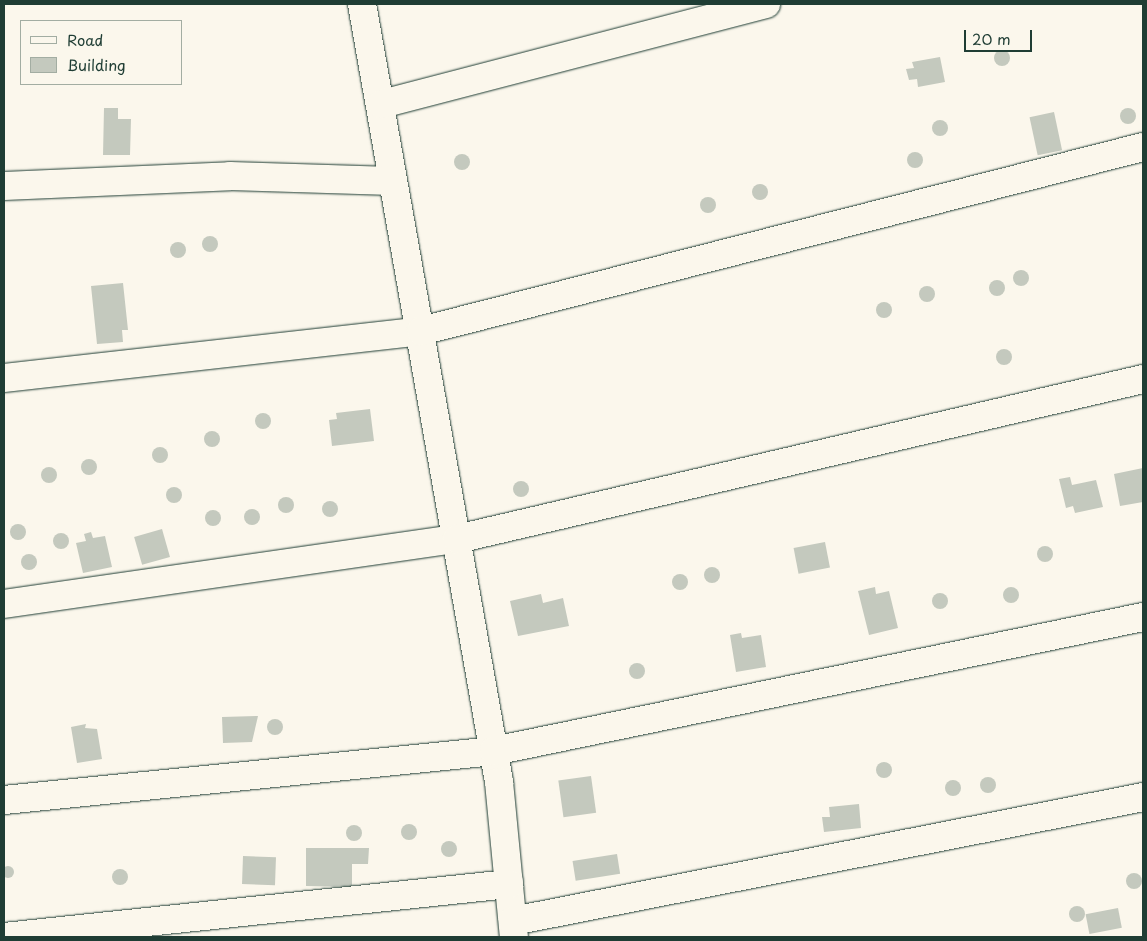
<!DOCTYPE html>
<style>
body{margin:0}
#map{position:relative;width:1147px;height:941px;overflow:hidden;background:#fbf7ec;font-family:"Playpen Sans",sans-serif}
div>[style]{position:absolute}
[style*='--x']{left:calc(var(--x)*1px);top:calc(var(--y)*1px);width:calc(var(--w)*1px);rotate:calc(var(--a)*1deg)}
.building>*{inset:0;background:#c4c9be;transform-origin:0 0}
.round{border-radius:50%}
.roads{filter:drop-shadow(0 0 1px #1f3d34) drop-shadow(0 0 1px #1f3d34)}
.minor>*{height:28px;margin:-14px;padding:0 14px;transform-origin:14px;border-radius:14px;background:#fbf7ec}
span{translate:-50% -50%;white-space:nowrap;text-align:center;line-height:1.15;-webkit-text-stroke:5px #fbf7ec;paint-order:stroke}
.frame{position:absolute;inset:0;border:5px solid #1f3d34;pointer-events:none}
.legend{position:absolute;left:20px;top:20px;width:162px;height:65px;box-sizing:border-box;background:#fbf7ec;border:1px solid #a3ada2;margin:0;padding:6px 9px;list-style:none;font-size:15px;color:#1f3d34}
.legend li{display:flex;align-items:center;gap:10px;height:25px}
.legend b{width:25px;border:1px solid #a3ada2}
.scale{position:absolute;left:964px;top:30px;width:68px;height:22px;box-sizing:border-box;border:2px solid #1f3d34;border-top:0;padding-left:6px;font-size:15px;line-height:18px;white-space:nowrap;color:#1f3d34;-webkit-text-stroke:4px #fbf7ec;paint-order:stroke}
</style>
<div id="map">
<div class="building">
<i class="round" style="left:994px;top:50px;width:16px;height:16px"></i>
<i style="clip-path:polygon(940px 57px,945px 82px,918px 87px,917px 79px,909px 80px,906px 69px,914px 68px,912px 62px)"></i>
<i style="clip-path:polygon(104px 108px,118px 108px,118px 119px,131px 119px,130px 155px,103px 155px)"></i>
<i class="round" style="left:1120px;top:108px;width:16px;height:16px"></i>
<i style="left:1054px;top:112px;width:39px;height:25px;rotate:78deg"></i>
<i class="round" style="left:932px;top:120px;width:16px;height:16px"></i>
<i class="round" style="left:907px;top:152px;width:16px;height:16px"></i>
<i class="round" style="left:454px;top:154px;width:16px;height:16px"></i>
<i class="round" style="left:752px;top:184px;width:16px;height:16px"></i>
<i class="round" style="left:700px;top:197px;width:16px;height:16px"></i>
<i class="round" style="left:202px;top:236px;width:16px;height:16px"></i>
<i class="round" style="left:170px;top:242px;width:16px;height:16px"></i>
<i class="round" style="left:1013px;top:270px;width:16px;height:16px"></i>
<i class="round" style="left:989px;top:280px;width:16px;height:16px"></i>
<i style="clip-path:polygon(123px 283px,128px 330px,122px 330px,123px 342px,97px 344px,91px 286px)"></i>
<i class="round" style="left:919px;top:286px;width:16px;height:16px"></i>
<i class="round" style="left:876px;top:302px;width:16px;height:16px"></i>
<i class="round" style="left:996px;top:349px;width:16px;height:16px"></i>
<i style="clip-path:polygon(370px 409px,374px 441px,332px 446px,329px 420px,337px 419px,336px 413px)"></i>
<i class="round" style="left:255px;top:413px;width:16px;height:16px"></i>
<i class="round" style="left:204px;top:431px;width:16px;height:16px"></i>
<i class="round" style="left:152px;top:447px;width:16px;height:16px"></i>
<i class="round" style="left:81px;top:459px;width:16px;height:16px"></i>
<i class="round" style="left:41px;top:467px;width:16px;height:16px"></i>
<i style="clip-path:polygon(1143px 468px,1143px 502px,1120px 506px,1114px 474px)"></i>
<i style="clip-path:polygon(1070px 477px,1072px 485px,1096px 480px,1103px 507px,1075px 513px,1073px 506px,1066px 508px,1059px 479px)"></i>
<i class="round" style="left:513px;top:481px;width:16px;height:16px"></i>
<i class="round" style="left:166px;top:487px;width:16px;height:16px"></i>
<i class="round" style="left:278px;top:497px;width:16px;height:16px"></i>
<i class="round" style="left:322px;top:501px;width:16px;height:16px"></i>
<i class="round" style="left:244px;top:509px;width:16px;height:16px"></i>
<i class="round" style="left:205px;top:510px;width:16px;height:16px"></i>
<i class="round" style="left:10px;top:524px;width:16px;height:16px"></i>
<i style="left:162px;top:529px;width:29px;height:29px;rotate:74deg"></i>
<i style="clip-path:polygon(91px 532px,93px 538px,105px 536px,112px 567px,83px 573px,76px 543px,86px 541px,84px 534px)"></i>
<i class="round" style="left:53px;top:533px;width:16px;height:16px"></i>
<i style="left:825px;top:542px;width:26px;height:32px;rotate:79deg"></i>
<i class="round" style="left:1037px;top:546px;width:16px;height:16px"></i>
<i class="round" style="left:21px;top:554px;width:16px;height:16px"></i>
<i class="round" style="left:704px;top:567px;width:16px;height:16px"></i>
<i class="round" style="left:672px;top:574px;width:16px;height:16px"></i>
<i style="clip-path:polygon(875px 587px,876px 594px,889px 591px,898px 628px,869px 635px,858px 591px)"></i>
<i class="round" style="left:1003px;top:587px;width:16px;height:16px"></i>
<i class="round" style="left:932px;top:593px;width:16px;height:16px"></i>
<i style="clip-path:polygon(541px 594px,543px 603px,563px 598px,569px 626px,518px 636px,510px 601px)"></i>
<i style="clip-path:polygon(741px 633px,742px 638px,761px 635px,766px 667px,736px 672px,730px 635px)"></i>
<i class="round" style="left:629px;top:663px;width:16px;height:16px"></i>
<i style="clip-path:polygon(258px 716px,252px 742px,223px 743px,222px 717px)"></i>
<i class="round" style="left:267px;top:719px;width:16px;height:16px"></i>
<i style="clip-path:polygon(86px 724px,85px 728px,97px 729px,102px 759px,77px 763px,71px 727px)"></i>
<i class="round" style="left:876px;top:762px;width:16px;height:16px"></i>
<i style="left:591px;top:776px;width:37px;height:33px;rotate:82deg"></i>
<i class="round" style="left:980px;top:777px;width:16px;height:16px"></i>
<i class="round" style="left:945px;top:780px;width:16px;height:16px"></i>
<i style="clip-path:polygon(859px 804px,861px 828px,824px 832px,822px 817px,830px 817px,829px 807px)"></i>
<i class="round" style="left:401px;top:824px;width:16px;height:16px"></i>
<i class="round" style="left:346px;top:825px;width:16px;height:16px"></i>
<i class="round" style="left:441px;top:841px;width:16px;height:16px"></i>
<i style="clip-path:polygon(306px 848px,369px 848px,368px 864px,352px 864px,352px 887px,306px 886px)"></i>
<i style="left:617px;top:854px;width:20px;height:45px;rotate:81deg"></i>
<i style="left:243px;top:856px;width:33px;height:28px;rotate:2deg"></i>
<i class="round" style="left:2px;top:866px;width:12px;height:12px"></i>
<i class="round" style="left:112px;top:869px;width:16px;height:16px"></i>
<i class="round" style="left:1126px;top:873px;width:16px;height:16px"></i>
<i class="round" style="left:1069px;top:906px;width:16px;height:16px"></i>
<i style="left:1118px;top:908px;width:20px;height:33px;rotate:79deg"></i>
</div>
<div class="roads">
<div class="minor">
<i style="--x:362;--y:4;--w:790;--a:80.01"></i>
<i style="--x:499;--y:782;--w:156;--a:84.5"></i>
<i style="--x:382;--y:104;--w:397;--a:-14.6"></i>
<i style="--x:4;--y:186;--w:226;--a:-2.5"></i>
<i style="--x:230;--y:176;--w:162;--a:1.8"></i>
<i style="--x:4;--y:378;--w:420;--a:-6.4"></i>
<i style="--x:421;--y:331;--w:745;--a:-14.3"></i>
<i style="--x:4;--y:604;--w:458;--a:-8.2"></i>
<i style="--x:457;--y:539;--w:704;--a:-13.13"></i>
<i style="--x:4;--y:800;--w:492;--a:-5.7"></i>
<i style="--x:494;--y:751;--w:663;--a:-11.67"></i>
<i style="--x:513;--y:921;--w:642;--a:-11.13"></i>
<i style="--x:4;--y:937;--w:508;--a:-5.99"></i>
</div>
</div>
<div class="frame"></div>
<ul class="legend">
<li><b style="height:6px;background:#fbf7ec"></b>Road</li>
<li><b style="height:14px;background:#c4c9be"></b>Building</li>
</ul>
<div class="scale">20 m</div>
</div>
